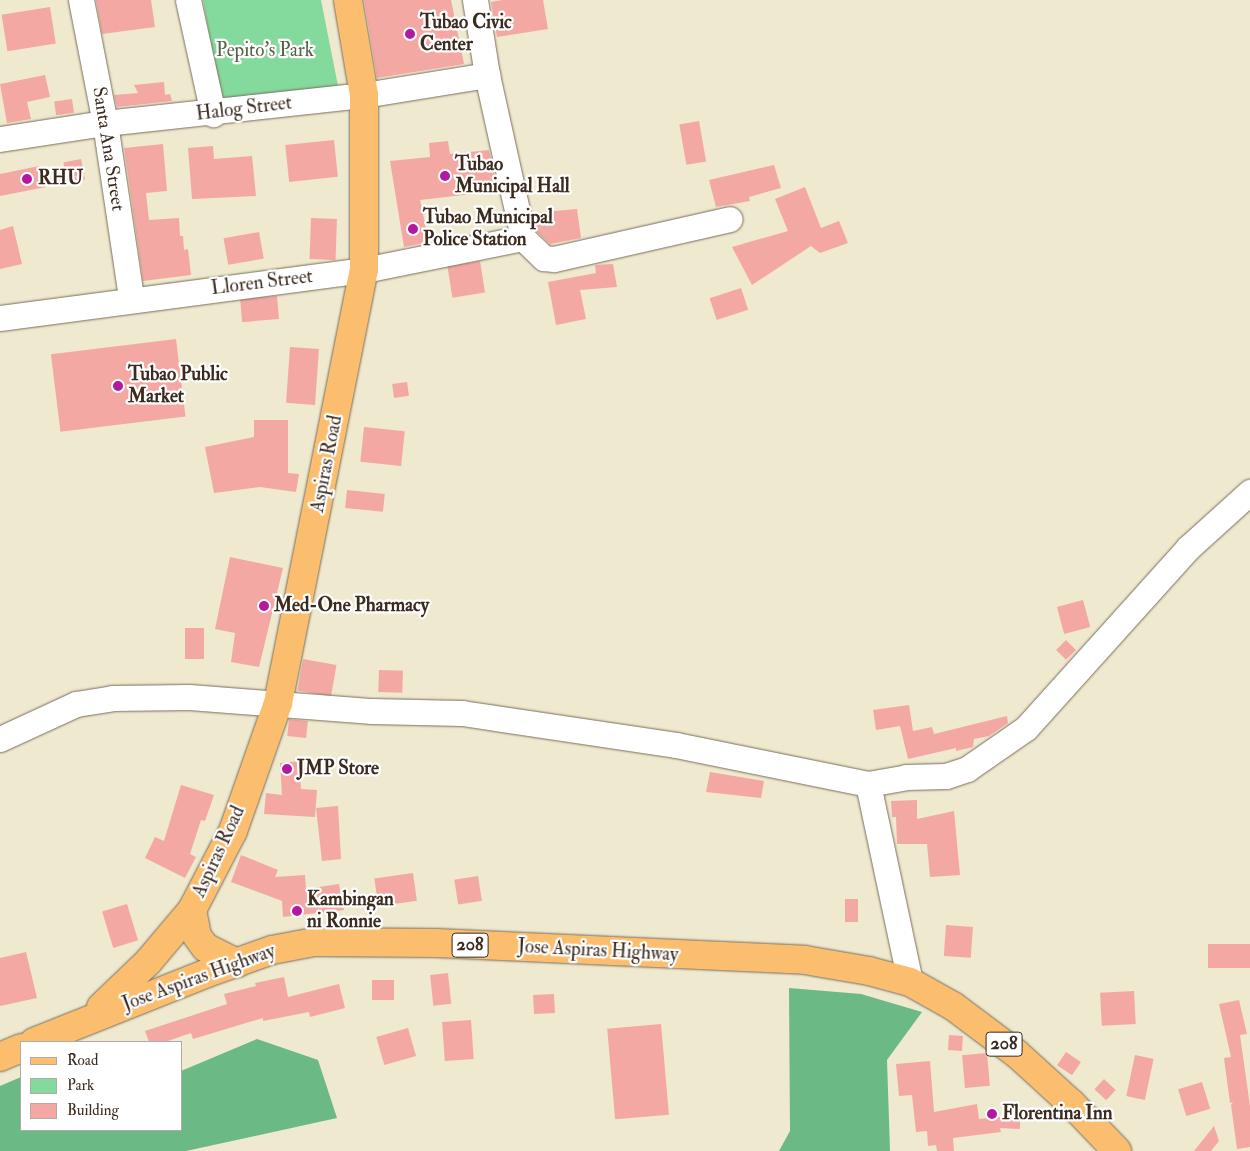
<!DOCTYPE html>
<style>
body{margin:0}
#map{position:relative;width:1250px;height:1151px;overflow:hidden;background:#eee9cf;font-family:"IM FELL Double Pica",serif}
div>[style]{position:absolute}
[style*='--x']{left:calc(var(--x)*1px);top:calc(var(--y)*1px);width:calc(var(--w)*1px);rotate:calc(var(--a)*1deg)}
.green>*{inset:0;background:#84d99c}
.forest>*{inset:0;background:#6bb984}
.building>*{inset:0;background:#f4a8a3;transform-origin:0 0}
.roads{filter:drop-shadow(0 0 1px #7a6d5c) drop-shadow(0 0 1px #7a6d5c)}
.minor>*{height:25px;margin:-12.5px;padding:0 12.5px;transform-origin:12.5px;border-radius:12.5px;background:#fff}
.major>*{height:28px;margin:-14px;padding:0 14px;transform-origin:14px;border-radius:14px;background:#fbbd6e}
.dots>*{width:14px;height:14px;translate:-50% -50%;box-sizing:border-box;border:2px solid #fff;border-radius:50%}
span{translate:-50% -50%;white-space:nowrap;text-align:center;line-height:1.15;-webkit-text-stroke:4.5px #fff;paint-order:stroke}
.shield-label span{padding:1px 4px;background:#fff;border:1px solid;border-radius:4px;-webkit-text-stroke-width:0}
.shield-label{font-size:18px;color:#3b2a1e;font-weight:700}
.poi-label{font-size:19px;color:#3b2a1e;font-weight:700}
.left{translate:0 -50%;text-align:left}
.park-label{font-size:19px;color:#515f44}
.street-label{font-size:19px;color:#3b2a1e}
.legend{position:absolute;left:20px;top:1041px;width:162px;height:90px;box-sizing:border-box;background:#fff;border:1px solid #b1aaa5;margin:0;padding:6px 9px;list-style:none;font-size:15px;color:#3b2a1e}
.legend li{display:flex;align-items:center;gap:10px;height:25px}
.legend b{width:25px;border:1px solid #b1aaa5}
</style>
<div id="map">
<div class="green">
<i style="clip-path:polygon(203px 0,321px 0,339px 91px,223px 110px)"></i>
</div>
<div class="forest">
<i style="clip-path:polygon(789px 988px,861px 994px,922px 1012px,887px 1060px,890px 1151px,779px 1151px,790px 1131px)"></i>
<i style="clip-path:polygon(257px 1039px,318px 1060px,337px 1118px,186px 1151px,0 1151px,0 1086px,21px 1077px,21px 1130px,181px 1130px,181px 1071px)"></i>
</div>
<div class="building">
<i style="clip-path:polygon(96px 0,151px 0,155px 27px,102px 34px)"></i>
<i style="clip-path:polygon(364px 0,451px 0,464px 64px,377px 78px)"></i>
<i style="clip-path:polygon(502px 0,543px 0,548px 29px,497px 37px,491px 2px)"></i>
<i style="left:50px;top:7px;width:37px;height:49px;rotate:81deg"></i>
<i style="clip-path:polygon(45px 75px,50px 97px,27px 102px,31px 119px,7px 123px,0 84px)"></i>
<i style="clip-path:polygon(164px 82px,165px 95px,170px 94px,172px 101px,117px 107px,114px 95px,138px 93px,134px 85px)"></i>
<i style="left:72px;top:99px;width:14px;height:18px;rotate:82deg"></i>
<i style="left:699px;top:121px;width:41px;height:20px;rotate:80deg"></i>
<i style="left:334px;top:140px;width:37px;height:49px;rotate:84deg"></i>
<i style="clip-path:polygon(448px 141px,450px 154px,489px 150px,498px 191px,420px 200px,429px 242px,404px 247px,390px 161px,430px 157px,429px 143px)"></i>
<i style="clip-path:polygon(163px 144px,167px 191px,146px 193px,149px 220px,179px 218px,180px 236px,183px 236px,184px 250px,188px 249px,191px 275px,143px 281px,124px 148px)"></i>
<i style="clip-path:polygon(213px 146px,214px 159px,252px 156px,256px 196px,192px 199px,188px 148px)"></i>
<i style="left:81px;top:159px;width:21px;height:18px;rotate:79deg"></i>
<i style="clip-path:polygon(774px 165px,781px 188px,749px 197px,750px 201px,716px 207px,709px 180px)"></i>
<i style="clip-path:polygon(39px 166px,46px 187px,0 196px,0 174px)"></i>
<i style="clip-path:polygon(805px 187px,821px 228px,839px 221px,848px 243px,820px 253px,811px 246px,752px 285px,732px 247px,788px 231px,775px 199px)"></i>
<i style="clip-path:polygon(577px 209px,581px 238px,550px 244px,536px 231px,532px 213px)"></i>
<i style="left:311px;top:218px;width:26px;height:41px;rotate:2deg"></i>
<i style="clip-path:polygon(13px 226px,22px 264px,0 269px,0 230px)"></i>
<i style="left:259px;top:232px;width:27px;height:36px;rotate:80deg"></i>
<i style="left:480px;top:261px;width:32px;height:33px;rotate:81deg"></i>
<i style="clip-path:polygon(613px 264px,617px 287px,580px 290px,586px 319px,556px 325px,548px 282px,596px 273px,595px 265px)"></i>
<i style="left:741px;top:288px;width:23px;height:33px;rotate:72deg"></i>
<i style="left:277px;top:296px;width:23px;height:37px;rotate:85deg"></i>
<i style="left:176px;top:339px;width:78px;height:126px;rotate:83deg"></i>
<i style="left:290px;top:347px;width:29px;height:56px;rotate:4deg"></i>
<i style="left:407px;top:382px;width:14px;height:15px;rotate:82deg"></i>
<i style="clip-path:polygon(254px 420px,288px 420px,288px 473px,299px 474px,296px 492px,260px 487px,214px 493px,205px 447px,254px 437px)"></i>
<i style="left:364px;top:427px;width:41px;height:35px;rotate:6deg"></i>
<i style="left:347px;top:490px;width:38px;height:18px;rotate:6deg"></i>
<i style="clip-path:polygon(230px 557px,283px 568px,259px 667px,231px 662px,235px 633px,215px 629px)"></i>
<i style="left:1083px;top:600px;width:28px;height:27px;rotate:75deg"></i>
<i style="left:185px;top:628px;width:19px;height:31px"></i>
<i style="left:1066px;top:640px;width:14px;height:14px;rotate:45deg"></i>
<i style="left:303px;top:659px;width:34px;height:32px;rotate:10deg"></i>
<i style="left:379px;top:670px;width:24px;height:22px;rotate:2deg"></i>
<i style="clip-path:polygon(909px 705px,913px 731px,932px 727px,934px 734px,1007px 716px,1008px 723px,989px 736px,974px 739px,973px 747px,956px 751px,956px 748px,908px 759px,900px 726px,876px 730px,873px 710px)"></i>
<i style="left:289px;top:719px;width:19px;height:17px;rotate:6deg"></i>
<i style="clip-path:polygon(299px 761px,301px 789px,317px 790px,315px 817px,264px 814px,266px 793px,282px 795px,280px 763px)"></i>
<i style="clip-path:polygon(710px 772px,764px 781px,761px 798px,706px 792px)"></i>
<i style="clip-path:polygon(181px 785px,214px 795px,205px 821px,201px 820px,190px 854px,196px 857px,185px 878px,145px 858px,155px 837px,164px 841px)"></i>
<i style="clip-path:polygon(917px 800px,917px 819px,954px 811px,960px 875px,930px 877px,927px 844px,897px 844px,896px 817px,892px 817px,891px 801px)"></i>
<i style="clip-path:polygon(338px 806px,341px 859px,322px 861px,316px 808px)"></i>
<i style="clip-path:polygon(241px 855px,278px 870px,275px 877px,305px 875px,306px 889px,339px 884px,344px 910px,283px 917px,282px 901px,231px 882px)"></i>
<i style="left:413px;top:873px;width:28px;height:39px;rotate:82deg"></i>
<i style="left:478px;top:876px;width:25px;height:24px;rotate:81deg"></i>
<i style="left:845px;top:899px;width:13px;height:23px"></i>
<i style="left:127px;top:904px;width:38px;height:26px;rotate:73deg"></i>
<i style="left:946px;top:925px;width:27px;height:31px;rotate:4deg"></i>
<i style="left:1250px;top:944px;width:24px;height:42px;rotate:90deg"></i>
<i style="clip-path:polygon(26px 952px,37px 998px,0 1006px,0 958px)"></i>
<i style="left:448px;top:973px;width:31px;height:18px;rotate:84deg"></i>
<i style="clip-path:polygon(284px 977px,288px 997px,339px 984px,345px 1008px,310px 1017px,309px 1012px,263px 1021px,263px 1018px,193px 1039px,191px 1033px,165px 1042px,149px 1042px,145px 1031px,227px 1004px,224px 994px,256px 986px,255px 983px)"></i>
<i style="left:372px;top:980px;width:22px;height:20px"></i>
<i style="left:1134px;top:991px;width:33px;height:34px;rotate:87deg"></i>
<i style="left:554px;top:994px;width:19px;height:21px;rotate:87deg"></i>
<i style="clip-path:polygon(1239px 1000px,1247px 1034px,1240px 1035px,1250px 1106px,1250px 1147px,1237px 1149px,1231px 1105px,1233px 1102px,1230px 1103px,1224px 1058px,1231px 1057px,1219px 1004px)"></i>
<i style="left:471px;top:1020px;width:39px;height:29px;rotate:86deg"></i>
<i style="left:661px;top:1024px;width:91px;height:54px;rotate:85deg"></i>
<i style="left:408px;top:1028px;width:29px;height:33px;rotate:74deg"></i>
<i style="left:949px;top:1035px;width:14px;height:15px;rotate:4deg"></i>
<i style="left:1066px;top:1052px;width:18px;height:16px;rotate:34deg"></i>
<i style="left:987px;top:1053px;width:33px;height:25px;rotate:85deg"></i>
<i style="left:1135px;top:1055px;width:19px;height:42px;rotate:12deg"></i>
<i style="clip-path:polygon(930px 1061px,934px 1112px,977px 1104px,979px 1119px,1020px 1115px,1020px 1129px,1000px 1128px,1001px 1132px,953px 1138px,954px 1151px,937px 1151px,936px 1145px,928px 1146px,927px 1131px,916px 1132px,912px 1095px,899px 1096px,896px 1064px)"></i>
<i style="left:1104px;top:1079px;width:16px;height:14px;rotate:43deg"></i>
<i style="left:1202px;top:1082px;width:28px;height:25px;rotate:73deg"></i>
<i style="clip-path:polygon(1214px 1126px,1219px 1141px,1211px 1151px,1194px 1151px)"></i>
</div>
<div class="roads">
<div class="minor">
<i style="--x:81;--y:0;--w:125;--a:79"></i>
<i style="--x:105;--y:123;--w:177;--a:81.5"></i>
<i style="--x:188;--y:0;--w:117;--a:77.6"></i>
<i style="--x:475;--y:0;--w:76;--a:80.9"></i>
<i style="--x:487;--y:75;--w:167;--a:77.5"></i>
<i style="--x:0;--y:139;--w:106;--a:-8.7"></i>
<i style="--x:105;--y:123;--w:261;--a:-6.2"></i>
<i style="--x:364;--y:95;--w:125;--a:-9.2"></i>
<i style="--x:523;--y:238;--w:29;--a:44"></i>
<i style="--x:544;--y:258;--w:10;--a:6"></i>
<i style="--x:554;--y:259;--w:180;--a:-12.8"></i>
<i style="--x:0;--y:318;--w:367;--a:-7.5"></i>
<i style="--x:364;--y:270;--w:162;--a:-11.4"></i>
<i style="--x:0;--y:739;--w:84;--a:-24.7"></i>
<i style="--x:76;--y:704;--w:36;--a:-9"></i>
<i style="--x:112;--y:698;--w:77;--a:-0.7"></i>
<i style="--x:189;--y:697;--w:184;--a:4.4"></i>
<i style="--x:372;--y:711;--w:90;--a:1.3"></i>
<i style="--x:462;--y:713;--w:216;--a:8.5"></i>
<i style="--x:676;--y:745;--w:196;--a:11.5"></i>
<i style="--x:868;--y:784;--w:39;--a:-10"></i>
<i style="--x:906;--y:777;--w:40;--a:-1.4"></i>
<i style="--x:946;--y:776;--w:22;--a:-18"></i>
<i style="--x:967;--y:769;--w:72;--a:-34.8"></i>
<i style="--x:1026;--y:728;--w:242;--a:-48"></i>
<i style="--x:1188;--y:548;--w:84;--a:-42.1"></i>
<i style="--x:868;--y:784;--w:202;--a:78"></i>
</div>
<div class="major">
<i style="--x:192;--y:910;--w:26;--a:79"></i>
<i style="--x:197;--y:936;--w:14;--a:54"></i>
<i style="--x:205;--y:947;--w:36;--a:27"></i>
<i style="--x:101;--y:1007;--w:65;--a:-43.8"></i>
<i style="--x:148;--y:962;--w:68;--a:-49.8"></i>
<i style="--x:192;--y:910;--w:89;--a:-62.6"></i>
<i style="--x:233;--y:831;--w:136;--a:-70.6"></i>
<i style="--x:278;--y:703;--w:441;--a:-78.8"></i>
<i style="--x:364;--y:270;--w:175;--a:-90"></i>
<i style="--x:364;--y:95;--w:96;--a:-99.6"></i>
<i style="--x:34;--y:1042;--w:186;--a:-21.7"></i>
<i style="--x:207;--y:973;--w:69;--a:-19.5"></i>
<i style="--x:272;--y:950;--w:43;--a:-10.8"></i>
<i style="--x:314;--y:942;--w:122;--a:0.5"></i>
<i style="--x:436;--y:943;--w:369;--a:2.6"></i>
<i style="--x:805;--y:960;--w:65;--a:9.8"></i>
<i style="--x:869;--y:971;--w:42;--a:15"></i>
<i style="--x:910;--y:982;--w:49;--a:29.2"></i>
<i style="--x:953;--y:1006;--w:80;--a:36.9"></i>
<i style="--x:1017;--y:1054;--w:74;--a:42.3"></i>
<i style="--x:1072;--y:1104;--w:65;--a:46.2"></i>
<i style="--x:0;--y:1057;--w:23;--a:-23"></i>
</div>
</div>
<div class="dots">
<i style="left:410px;top:34px;background:#b5179e"></i>
<i style="left:445px;top:176px;background:#b5179e"></i>
<i style="left:27px;top:179px;background:#b5179e"></i>
<i style="left:413px;top:229px;background:#b5179e"></i>
<i style="left:118px;top:386px;background:#b5179e"></i>
<i style="left:264px;top:606px;background:#b5179e"></i>
<i style="left:287px;top:769px;background:#b5179e"></i>
<i style="left:297px;top:911px;background:#b5179e"></i>
<i style="left:992px;top:1114px;background:#b5179e"></i>
</div>
<div class="shield-label">
<span style="left:470px;top:945px">208</span>
<span style="left:1004px;top:1044px">208</span>
</div>
<div class="poi-label">
<span class="left" style="left:420px;top:34px">Tubao Civic<br>Center</span>
<span class="left" style="left:455px;top:176px">Tubao<br>Municipal Hall</span>
<span class="left" style="left:38px;top:179px">RHU</span>
<span class="left" style="left:423px;top:229px">Tubao Municipal<br>Police Station</span>
<span class="left" style="left:128px;top:386px">Tubao Public<br>Market</span>
<span class="left" style="left:274px;top:606px">Med-One Pharmacy</span>
<span class="left" style="left:297px;top:769px">JMP Store</span>
<span class="left" style="left:307px;top:911px">Kambingan<br>ni Ronnie</span>
<span class="left" style="left:1002px;top:1114px">Florentina Inn</span>
</div>
<div class="park-label">
<span style="left:265px;top:51px">Pepito's Park</span>
</div>
<div class="street-label">
<span style="left:244px;top:109px;rotate:-7deg">Halog Street</span>
<span style="left:108px;top:149px;rotate:81deg">Santa Ana Street</span>
<span style="left:262px;top:283px;rotate:-7deg">Lloren Street</span>
<span style="left:327px;top:464px;rotate:-79deg">Aspiras Road</span>
<span style="left:219px;top:852px;rotate:-65deg">Aspiras Road</span>
<span style="left:598px;top:951px;rotate:3deg">Jose Aspiras Highway</span>
<span style="left:199px;top:978px;rotate:-20deg">Jose Aspiras Highway</span>
</div>
<ul class="legend">
<li><b style="height:6px;background:#fbbd6e"></b>Road</li>
<li><b style="height:14px;background:#84d99c"></b>Park</li>
<li><b style="height:14px;background:#f4a8a3"></b>Building</li>
</ul>
</div>
